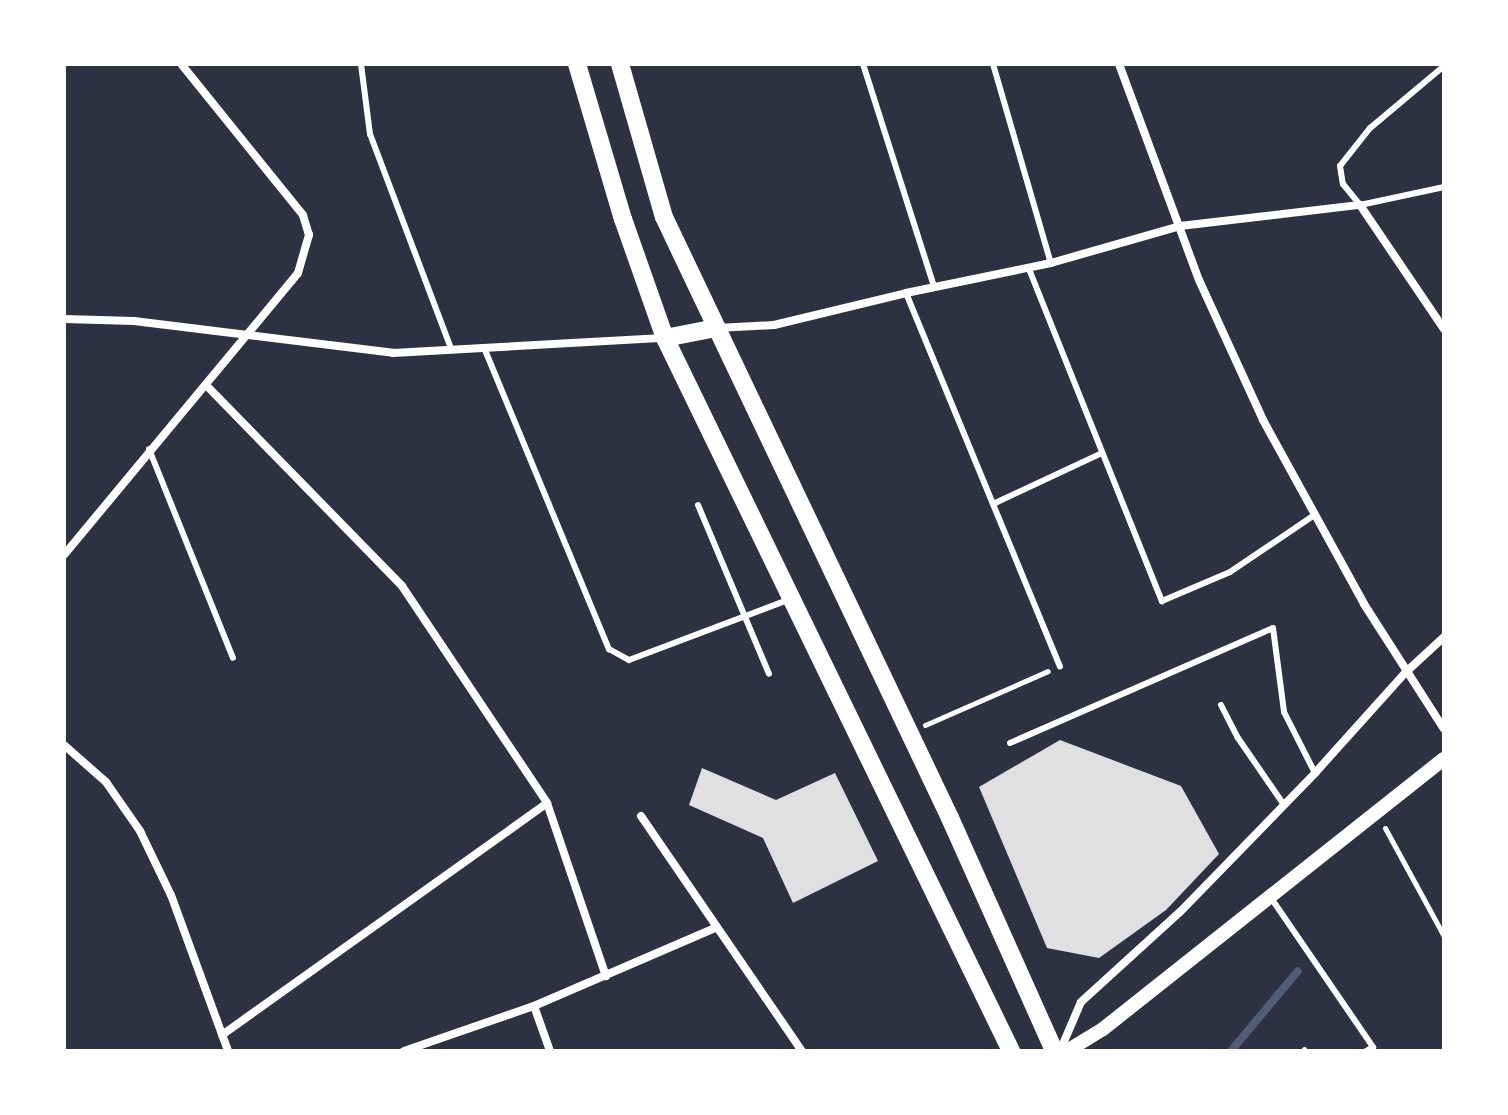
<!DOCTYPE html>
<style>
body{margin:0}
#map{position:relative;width:1508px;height:1115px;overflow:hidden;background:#2d3142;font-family:"Sofia Sans Condensed",sans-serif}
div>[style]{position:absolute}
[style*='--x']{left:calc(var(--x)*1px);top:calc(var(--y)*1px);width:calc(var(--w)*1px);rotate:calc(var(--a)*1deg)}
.stream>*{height:8px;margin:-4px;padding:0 4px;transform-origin:4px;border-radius:4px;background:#4f5d75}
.building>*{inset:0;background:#e0e0e3}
.path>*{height:5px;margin:-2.5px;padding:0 2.5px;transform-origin:2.5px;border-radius:2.5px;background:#fff}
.service>*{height:6px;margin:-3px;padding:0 3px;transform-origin:3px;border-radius:3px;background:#fff}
.minor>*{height:8px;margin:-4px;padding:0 4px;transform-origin:4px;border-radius:4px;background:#fff}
.tertiary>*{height:14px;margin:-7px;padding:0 7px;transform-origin:7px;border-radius:7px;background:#fff}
.primary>*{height:18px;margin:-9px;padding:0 9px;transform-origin:9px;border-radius:9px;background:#fff}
span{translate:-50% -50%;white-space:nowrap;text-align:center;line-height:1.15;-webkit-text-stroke:7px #fff;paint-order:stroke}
.frame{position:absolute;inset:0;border:66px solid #fff;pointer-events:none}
</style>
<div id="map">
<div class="stream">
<i style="--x:1231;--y:1051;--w:104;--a:-50.1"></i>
</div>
<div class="building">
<i style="clip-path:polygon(1060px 740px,1181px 786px,1219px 854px,1166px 910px,1099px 958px,1047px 948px,979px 787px)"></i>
<i style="clip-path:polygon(702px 768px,776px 800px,835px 773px,878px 861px,793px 903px,763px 838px,689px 805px)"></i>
</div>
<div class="path">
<i style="--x:925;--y:725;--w:134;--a:-23.7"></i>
<i style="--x:1385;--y:828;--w:123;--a:61.4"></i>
<i style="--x:1304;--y:1049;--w:2;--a:63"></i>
</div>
<div class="service">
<i style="--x:361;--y:64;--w:71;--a:82.7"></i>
<i style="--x:370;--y:134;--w:229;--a:69.3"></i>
<i style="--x:863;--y:64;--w:234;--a:72.3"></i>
<i style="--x:993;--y:64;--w:207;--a:73.8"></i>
<i style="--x:1444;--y:66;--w:97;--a:140"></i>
<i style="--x:1370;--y:128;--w:48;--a:128.3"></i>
<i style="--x:1340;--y:166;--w:18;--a:81"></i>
<i style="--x:1343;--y:184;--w:27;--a:51"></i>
<i style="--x:1360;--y:205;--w:86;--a:-12.1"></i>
<i style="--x:1029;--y:269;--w:358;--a:68.2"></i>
<i style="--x:1162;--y:601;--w:74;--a:-23.1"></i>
<i style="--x:1230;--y:572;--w:100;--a:-34"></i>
<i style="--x:906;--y:293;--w:404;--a:67.6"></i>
<i style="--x:485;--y:350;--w:324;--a:67.5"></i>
<i style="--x:609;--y:649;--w:23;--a:29"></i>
<i style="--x:629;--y:660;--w:170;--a:-20.7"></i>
<i style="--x:149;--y:449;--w:225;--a:68.1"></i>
<i style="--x:993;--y:504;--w:120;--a:-25.1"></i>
<i style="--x:698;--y:505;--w:183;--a:67.2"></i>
<i style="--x:1221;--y:705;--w:37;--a:63"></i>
<i style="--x:1238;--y:738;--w:81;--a:55.5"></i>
<i style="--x:1010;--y:743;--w:287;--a:-23.6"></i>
<i style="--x:1273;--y:628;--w:85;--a:82.5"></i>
<i style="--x:1284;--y:712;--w:68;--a:63.1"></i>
<i style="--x:1271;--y:898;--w:181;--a:55.6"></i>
<i style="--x:1373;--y:1047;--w:8;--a:150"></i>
</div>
<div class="minor">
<i style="--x:1119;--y:64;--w:230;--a:69.7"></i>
<i style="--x:1199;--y:280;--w:154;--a:65.4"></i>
<i style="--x:1263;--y:420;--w:210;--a:61.2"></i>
<i style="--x:1364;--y:604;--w:148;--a:57.4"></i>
<i style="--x:64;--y:319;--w:70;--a:1.6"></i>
<i style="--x:134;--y:321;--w:261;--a:7"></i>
<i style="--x:393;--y:353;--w:271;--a:-3.2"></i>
<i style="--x:717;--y:328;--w:57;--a:-3"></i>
<i style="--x:774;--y:325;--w:136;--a:-13.6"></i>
<i style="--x:906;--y:293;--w:148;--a:-11.7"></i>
<i style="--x:1051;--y:263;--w:134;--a:-16"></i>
<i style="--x:1180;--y:226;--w:181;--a:-6.7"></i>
<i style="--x:1360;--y:205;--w:150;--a:55.9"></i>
<i style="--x:206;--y:385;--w:281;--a:45.7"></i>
<i style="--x:402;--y:586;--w:261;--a:56.2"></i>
<i style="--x:547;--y:803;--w:183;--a:71.2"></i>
<i style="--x:64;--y:555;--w:366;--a:-50.3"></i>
<i style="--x:298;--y:273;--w:40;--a:-74"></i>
<i style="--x:309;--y:235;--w:21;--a:-107"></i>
<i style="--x:303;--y:215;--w:194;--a:-128.9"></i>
<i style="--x:64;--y:745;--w:56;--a:41.4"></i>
<i style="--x:106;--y:782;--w:60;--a:55.2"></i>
<i style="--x:140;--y:831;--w:71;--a:64.2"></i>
<i style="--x:171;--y:895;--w:166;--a:69.9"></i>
<i style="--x:641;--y:816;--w:285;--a:55.6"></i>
<i style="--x:534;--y:1006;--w:48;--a:70.4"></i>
<i style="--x:222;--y:1035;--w:399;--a:-35.5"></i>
<i style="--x:404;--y:1051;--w:138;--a:-19.1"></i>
<i style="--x:534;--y:1006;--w:199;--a:-23.3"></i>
<i style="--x:1060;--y:1051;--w:53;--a:-66.8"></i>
<i style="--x:1081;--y:1002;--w:134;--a:-42.3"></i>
<i style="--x:1180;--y:912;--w:194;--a:-45.8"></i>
<i style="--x:1315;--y:773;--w:136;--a:-48"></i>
<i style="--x:1406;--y:672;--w:52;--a:-42.6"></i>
</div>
<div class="tertiary">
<i style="--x:1067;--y:1051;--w:42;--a:-31.4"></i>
<i style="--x:1103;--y:1029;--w:435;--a:-38.4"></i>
</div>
<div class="primary">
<i style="--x:577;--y:64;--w:162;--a:73.5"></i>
<i style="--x:623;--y:219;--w:126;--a:70.6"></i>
<i style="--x:665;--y:338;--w:793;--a:64.11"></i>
<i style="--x:620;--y:64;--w:159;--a:74"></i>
<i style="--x:664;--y:217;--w:666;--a:64.55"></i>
<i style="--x:950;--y:818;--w:255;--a:65.9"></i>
<i style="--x:665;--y:338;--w:52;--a:-11.1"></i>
</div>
<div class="frame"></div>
</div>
